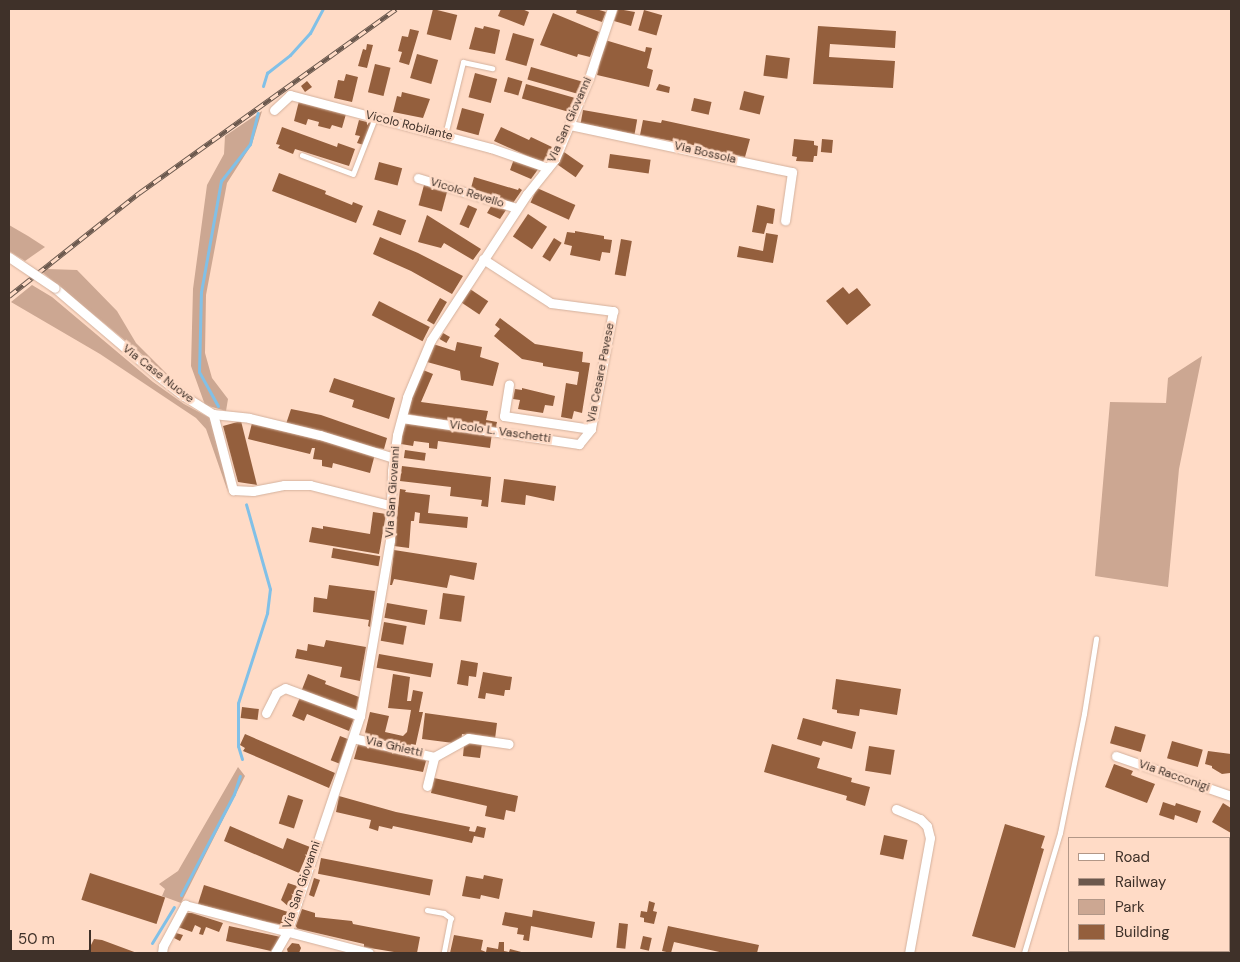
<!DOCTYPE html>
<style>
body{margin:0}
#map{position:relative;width:1240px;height:962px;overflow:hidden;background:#ffdbc6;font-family:"DM Sans",sans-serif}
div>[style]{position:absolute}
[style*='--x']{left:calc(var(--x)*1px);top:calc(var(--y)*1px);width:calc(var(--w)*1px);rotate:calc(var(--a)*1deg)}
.green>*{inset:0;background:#cca792}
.stream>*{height:3px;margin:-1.5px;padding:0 1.5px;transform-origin:1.5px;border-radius:1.5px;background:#81c0e7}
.building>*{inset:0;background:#945f3d;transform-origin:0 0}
.roads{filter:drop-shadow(0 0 1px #d4b19d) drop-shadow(0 0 1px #d4b19d)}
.lane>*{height:4.5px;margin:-2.25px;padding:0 2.25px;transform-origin:2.25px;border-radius:2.25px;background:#fff}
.street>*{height:9px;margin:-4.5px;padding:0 4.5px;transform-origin:4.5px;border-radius:4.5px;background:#fff}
.primary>*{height:15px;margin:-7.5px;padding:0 7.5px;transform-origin:7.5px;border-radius:7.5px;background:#fff}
.rail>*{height:5px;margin-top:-2.5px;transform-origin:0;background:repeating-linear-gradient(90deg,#ffdbc6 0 9px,#6b584d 0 18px);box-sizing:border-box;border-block:1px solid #6b584d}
.bridges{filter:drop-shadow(0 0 1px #d4b19d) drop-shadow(0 0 1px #d4b19d)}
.street-bridge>*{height:9px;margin:-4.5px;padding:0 4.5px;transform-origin:4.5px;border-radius:4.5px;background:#fff}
span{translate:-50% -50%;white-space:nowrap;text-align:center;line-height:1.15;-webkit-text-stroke:5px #ffdbc6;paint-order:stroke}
.street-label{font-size:12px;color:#3f3129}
.frame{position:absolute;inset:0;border:10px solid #3f3129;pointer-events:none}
.legend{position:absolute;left:1068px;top:837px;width:162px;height:115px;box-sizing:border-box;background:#ffdbc6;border:1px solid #b29787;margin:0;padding:6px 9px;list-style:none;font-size:15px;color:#3f3129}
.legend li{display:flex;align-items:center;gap:10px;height:25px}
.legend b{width:25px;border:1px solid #b29787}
.scale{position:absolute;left:10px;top:930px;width:81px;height:22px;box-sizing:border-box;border:2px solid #3f3129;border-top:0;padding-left:6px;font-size:15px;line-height:18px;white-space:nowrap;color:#3f3129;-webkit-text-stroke:4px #ffdbc6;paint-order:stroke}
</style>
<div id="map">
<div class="green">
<i style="clip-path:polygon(262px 111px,252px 144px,227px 183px,206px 295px,205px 353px,212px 378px,228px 399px,226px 411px,205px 405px,191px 366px,193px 289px,207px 185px,224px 154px,225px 136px)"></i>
<i style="clip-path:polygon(9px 225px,28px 236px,45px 247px,25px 261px,9px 251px)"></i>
<i style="clip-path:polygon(47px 269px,77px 270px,117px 311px,136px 343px,173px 380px,42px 272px)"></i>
<i style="clip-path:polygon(32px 285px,52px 297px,153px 382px,184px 404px,210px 418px,219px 448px,228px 492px,206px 429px,196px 418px,100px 354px,11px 302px)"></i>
<i style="clip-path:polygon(1202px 356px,1179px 469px,1168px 587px,1095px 576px,1110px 402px,1166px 403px,1168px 378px)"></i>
<i style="clip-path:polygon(238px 767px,245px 776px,181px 903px,162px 896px,165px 889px,159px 884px,178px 871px)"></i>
</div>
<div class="stream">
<i style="--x:263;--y:86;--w:14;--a:-73"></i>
<i style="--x:267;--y:73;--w:29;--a:-38"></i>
<i style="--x:290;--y:55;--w:30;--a:-48"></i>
<i style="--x:310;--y:33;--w:27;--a:-62"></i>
<i style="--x:218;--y:406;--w:39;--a:-119"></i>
<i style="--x:199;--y:372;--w:80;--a:-88.6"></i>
<i style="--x:201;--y:292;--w:113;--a:-79.8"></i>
<i style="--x:221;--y:181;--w:47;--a:-51.9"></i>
<i style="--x:250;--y:144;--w:32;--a:-76"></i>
<i style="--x:242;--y:759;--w:14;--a:-107"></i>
<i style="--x:238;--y:746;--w:43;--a:-90"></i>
<i style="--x:238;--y:703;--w:95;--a:-72.1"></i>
<i style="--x:267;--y:613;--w:24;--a:-83"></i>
<i style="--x:270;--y:589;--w:88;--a:-105.8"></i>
<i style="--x:181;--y:895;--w:114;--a:-62.3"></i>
<i style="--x:234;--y:794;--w:19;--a:-72"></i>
<i style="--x:152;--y:943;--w:42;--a:-58.6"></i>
</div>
<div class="building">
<i style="left:433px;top:9px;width:25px;height:26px;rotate:14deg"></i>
<i style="clip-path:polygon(501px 9px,522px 9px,529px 12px,524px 26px,498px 16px)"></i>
<i style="clip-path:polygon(577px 9px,596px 9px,606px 12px,602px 22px,576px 13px)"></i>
<i style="clip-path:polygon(618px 9px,635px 12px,631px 26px,614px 21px)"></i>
<i style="left:644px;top:10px;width:19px;height:21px;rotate:16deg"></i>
<i style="clip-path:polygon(553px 13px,599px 32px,590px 57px,578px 54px,577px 57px,540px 45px)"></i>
<i style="clip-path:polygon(484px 26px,500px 30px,495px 54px,469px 49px,475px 27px,483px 29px)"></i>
<i style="clip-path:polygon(818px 26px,896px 31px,895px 48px,830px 44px,829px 57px,895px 61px,893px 88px,813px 84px)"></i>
<i style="clip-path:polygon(410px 29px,419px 31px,409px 65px,399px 62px,402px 52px,398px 51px,402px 36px,408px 37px)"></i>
<i style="left:513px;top:33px;width:22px;height:28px;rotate:16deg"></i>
<i style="clip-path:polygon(605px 40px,645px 52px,646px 47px,652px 48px,647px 68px,653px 70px,649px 87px,597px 75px)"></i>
<i style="clip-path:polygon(367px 44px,373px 45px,367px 68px,358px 66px,363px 49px,366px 50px)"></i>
<i style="left:417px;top:54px;width:22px;height:25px;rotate:16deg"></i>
<i style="left:766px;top:55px;width:24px;height:21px;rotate:7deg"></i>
<i style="left:375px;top:64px;width:16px;height:29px;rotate:14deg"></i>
<i style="left:531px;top:67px;width:53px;height:13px;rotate:16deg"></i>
<i style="left:475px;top:73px;width:23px;height:25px;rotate:15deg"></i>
<i style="clip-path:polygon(346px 74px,358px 77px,352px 102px,334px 98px,338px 80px,344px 81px)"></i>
<i style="left:508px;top:77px;width:15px;height:15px;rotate:16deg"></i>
<i style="clip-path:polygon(307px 81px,312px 87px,305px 92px,301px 86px)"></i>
<i style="left:526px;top:84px;width:52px;height:15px;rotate:16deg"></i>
<i style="clip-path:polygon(659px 84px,670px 87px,669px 93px,656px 90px)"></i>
<i style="left:744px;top:91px;width:21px;height:19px;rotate:14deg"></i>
<i style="clip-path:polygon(402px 92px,430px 99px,423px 118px,393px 112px,397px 96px,401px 97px)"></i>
<i style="left:694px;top:98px;width:18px;height:13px;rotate:13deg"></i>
<i style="clip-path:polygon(299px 101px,346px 114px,342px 128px,332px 125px,330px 129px,318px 126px,319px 122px,308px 119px,306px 125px,294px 121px)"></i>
<i style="left:462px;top:108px;width:23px;height:22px;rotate:15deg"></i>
<i style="left:583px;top:110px;width:55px;height:15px;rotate:10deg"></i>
<i style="clip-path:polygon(359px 120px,371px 123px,364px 145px,357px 143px,360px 136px,355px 135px)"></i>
<i style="clip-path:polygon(643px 120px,661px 123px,662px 120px,750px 139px,745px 157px,736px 155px,736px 158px,704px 150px,705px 147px,698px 146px,640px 135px)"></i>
<i style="clip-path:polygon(282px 127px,337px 147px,338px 143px,355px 149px,349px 166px,295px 149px,293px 154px,278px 148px,280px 145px,276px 144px)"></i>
<i style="clip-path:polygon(501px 127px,529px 140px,531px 137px,552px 147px,543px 163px,494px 141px)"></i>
<i style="clip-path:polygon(794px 139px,814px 141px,814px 145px,818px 146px,817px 156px,814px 156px,813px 162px,796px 161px,797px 157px,792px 156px)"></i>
<i style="left:822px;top:139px;width:11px;height:13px;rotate:5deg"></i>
<i style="left:564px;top:152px;width:24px;height:14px;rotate:35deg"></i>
<i style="left:610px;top:154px;width:41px;height:14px;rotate:8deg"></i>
<i style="clip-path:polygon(514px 159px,539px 168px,531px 179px,510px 170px)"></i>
<i style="left:379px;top:162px;width:24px;height:18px;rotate:15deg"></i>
<i style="clip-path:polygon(279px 173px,326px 191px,325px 194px,352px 205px,353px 202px,363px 206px,356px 223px,272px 191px)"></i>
<i style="clip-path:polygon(474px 177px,518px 190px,519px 188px,522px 190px,513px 203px,471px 188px)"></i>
<i style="left:424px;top:185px;width:24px;height:21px;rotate:15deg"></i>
<i style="left:537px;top:188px;width:42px;height:16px;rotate:24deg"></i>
<i style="clip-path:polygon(493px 203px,508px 207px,500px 219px,487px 213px)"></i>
<i style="left:468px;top:205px;width:10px;height:21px;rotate:24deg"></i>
<i style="clip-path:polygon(757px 205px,775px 209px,773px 224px,767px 223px,764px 234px,752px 232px)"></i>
<i style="left:378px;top:210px;width:30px;height:16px;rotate:20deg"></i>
<i style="left:528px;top:214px;width:23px;height:27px;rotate:34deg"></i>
<i style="clip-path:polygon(427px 215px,481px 249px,473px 260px,444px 243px,441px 248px,418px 242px)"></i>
<i style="clip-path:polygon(575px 231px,604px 236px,604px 239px,612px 240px,610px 253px,602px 252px,600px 261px,570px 255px,572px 246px,564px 244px,567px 232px,575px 233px)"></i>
<i style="clip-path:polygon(766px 233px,778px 235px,773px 263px,737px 257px,739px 246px,763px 251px)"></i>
<i style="clip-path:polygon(380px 237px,418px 253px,463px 276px,452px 294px,411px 271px,373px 254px)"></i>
<i style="left:554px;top:238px;width:9px;height:22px;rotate:32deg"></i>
<i style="left:621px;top:239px;width:11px;height:36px;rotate:10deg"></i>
<i style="clip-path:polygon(843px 287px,849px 294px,857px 288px,871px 305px,847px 325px,826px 301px)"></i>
<i style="left:470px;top:289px;width:22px;height:16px;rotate:34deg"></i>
<i style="left:440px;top:298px;width:8px;height:26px;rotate:30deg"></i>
<i style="left:379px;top:301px;width:57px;height:16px;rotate:27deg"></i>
<i style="clip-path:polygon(500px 318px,535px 344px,583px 352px,582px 362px,590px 363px,582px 413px,574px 411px,572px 419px,561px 417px,566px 383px,577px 385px,579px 372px,543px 366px,543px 363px,522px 359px,494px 336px,500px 329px,495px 325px)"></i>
<i style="left:443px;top:333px;width:8px;height:7px;rotate:30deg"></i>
<i style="clip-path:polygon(457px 342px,482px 347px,480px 357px,499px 363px,493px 386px,461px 380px,460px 371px,427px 362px,433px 344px,455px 351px)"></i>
<i style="clip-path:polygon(423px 370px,433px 374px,421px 402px,488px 411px,486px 420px,497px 422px,496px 429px,407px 414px,409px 402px)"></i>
<i style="clip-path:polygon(334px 378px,395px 398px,389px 419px,352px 407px,354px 400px,329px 392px)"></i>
<i style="clip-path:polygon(522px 388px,555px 396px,553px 406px,545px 405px,543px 413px,518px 409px,520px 400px,513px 399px,515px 389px,522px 390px)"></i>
<i style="clip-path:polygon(291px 409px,321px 415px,387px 438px,384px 449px,368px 447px,286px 424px)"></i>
<i style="clip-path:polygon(241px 421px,257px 485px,238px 482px,223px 426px)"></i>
<i style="clip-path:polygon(252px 423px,375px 454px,370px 473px,333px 463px,332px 468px,322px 466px,322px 460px,313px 459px,315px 448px,312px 448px,310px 454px,248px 439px)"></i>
<i style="clip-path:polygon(404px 423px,492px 433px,490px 448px,438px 441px,437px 449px,429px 448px,429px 443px,414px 441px,413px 446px,401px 444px)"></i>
<i style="left:405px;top:450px;width:21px;height:8px;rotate:8deg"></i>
<i style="clip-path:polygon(402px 466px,491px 477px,488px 507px,481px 506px,482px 500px,450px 496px,451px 487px,400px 481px)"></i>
<i style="clip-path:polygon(504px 479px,556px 486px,554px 501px,526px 495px,525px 505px,501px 502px)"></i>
<i style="clip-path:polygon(400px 489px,406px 490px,405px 492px,430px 495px,428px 513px,468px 517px,467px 528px,419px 523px,420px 513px,415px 512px,414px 521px,411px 521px,409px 548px,394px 546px)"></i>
<i style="clip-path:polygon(373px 512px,386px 514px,379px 554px,309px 542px,312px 527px,323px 529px,323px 526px,370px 534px)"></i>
<i style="left:333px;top:548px;width:48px;height:10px;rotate:10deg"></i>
<i style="clip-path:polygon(394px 550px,477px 563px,474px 580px,450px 575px,447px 588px,394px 579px,392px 585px,390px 585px)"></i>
<i style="clip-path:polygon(329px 585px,375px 591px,370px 627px,368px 626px,369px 620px,313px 612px,314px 597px,327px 599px)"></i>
<i style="left:443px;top:593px;width:22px;height:26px;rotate:8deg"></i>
<i style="left:387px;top:603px;width:41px;height:15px;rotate:10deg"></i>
<i style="left:384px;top:622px;width:23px;height:19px;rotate:10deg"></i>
<i style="clip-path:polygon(326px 640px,366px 647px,360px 681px,340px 677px,342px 667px,295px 658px,297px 649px,307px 651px,308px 644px,324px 647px)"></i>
<i style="left:379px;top:654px;width:55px;height:14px;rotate:10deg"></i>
<i style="clip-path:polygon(461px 660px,478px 663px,476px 677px,469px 676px,468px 686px,457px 684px)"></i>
<i style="clip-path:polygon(483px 672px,512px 677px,510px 690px,505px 690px,504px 696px,486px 693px,485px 699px,478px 698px)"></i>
<i style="clip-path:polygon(308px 674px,326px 681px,325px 684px,359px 697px,355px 713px,301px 692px)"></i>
<i style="clip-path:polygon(393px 674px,410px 677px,407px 701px,411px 701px,413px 690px,423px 692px,419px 712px,423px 712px,415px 748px,364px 737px,370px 712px,389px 716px,385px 732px,403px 736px,407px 732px,411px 710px,388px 708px)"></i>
<i style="clip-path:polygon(836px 679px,901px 689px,897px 715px,860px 709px,859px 716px,837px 713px,837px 710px,832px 709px)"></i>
<i style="clip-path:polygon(301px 695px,355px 716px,349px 731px,307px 714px,304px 721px,292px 716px)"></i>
<i style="left:242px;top:707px;width:17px;height:11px;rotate:7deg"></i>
<i style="clip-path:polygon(425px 713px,497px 723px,495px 739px,462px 734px,461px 744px,422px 739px)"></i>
<i style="clip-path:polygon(803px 718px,856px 732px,852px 749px,823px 741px,821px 746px,797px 739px)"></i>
<i style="left:1115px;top:726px;width:32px;height:18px;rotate:16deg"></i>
<i style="clip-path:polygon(245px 734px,335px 773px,329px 788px,243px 751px,245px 748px,240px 745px)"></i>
<i style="left:340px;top:736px;width:9px;height:26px;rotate:21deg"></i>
<i style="clip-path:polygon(359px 741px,422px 758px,426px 761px,423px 772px,354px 759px)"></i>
<i style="clip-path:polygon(472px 741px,482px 743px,480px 758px,463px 756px,464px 745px)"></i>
<i style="left:1172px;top:741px;width:32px;height:18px;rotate:16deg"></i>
<i style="clip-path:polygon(772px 744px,820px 758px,817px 768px,852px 778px,851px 782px,870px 787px,865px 806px,846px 800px,847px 796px,764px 772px)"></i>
<i style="left:869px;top:746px;width:26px;height:25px;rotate:9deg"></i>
<i style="clip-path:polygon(1208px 751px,1231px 754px,1230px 773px,1222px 774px,1212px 768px,1212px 766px,1205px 764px)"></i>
<i style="clip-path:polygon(1114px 764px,1133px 771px,1131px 775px,1155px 784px,1147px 803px,1105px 787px)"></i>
<i style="clip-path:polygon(434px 778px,518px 796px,515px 812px,506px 810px,504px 820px,485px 816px,487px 806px,431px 793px)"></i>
<i style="left:288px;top:795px;width:16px;height:30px;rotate:18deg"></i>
<i style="clip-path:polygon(339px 796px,396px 812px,470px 827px,469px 831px,475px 832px,477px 826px,486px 828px,484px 838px,474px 836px,472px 843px,393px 826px,392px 829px,379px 826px,378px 831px,369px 828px,371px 820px,336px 812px)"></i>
<i style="clip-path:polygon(1163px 802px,1175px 806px,1176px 803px,1201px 811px,1197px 823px,1175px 815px,1174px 820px,1159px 815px)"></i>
<i style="clip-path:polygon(1223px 803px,1231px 808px,1231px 833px,1212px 822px)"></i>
<i style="clip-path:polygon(1005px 824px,1045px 836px,1041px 848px,1044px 849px,1015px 948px,972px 936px)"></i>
<i style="clip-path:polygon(230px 826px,283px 849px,287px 838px,310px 847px,299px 873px,224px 841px)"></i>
<i style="left:884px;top:835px;width:24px;height:20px;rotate:12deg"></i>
<i style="left:321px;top:858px;width:114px;height:16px;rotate:11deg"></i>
<i style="left:90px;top:873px;width:79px;height:28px;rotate:18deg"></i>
<i style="clip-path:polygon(484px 875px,503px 879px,499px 899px,481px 895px,480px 899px,462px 896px,466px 876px,483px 879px)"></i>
<i style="clip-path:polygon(314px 878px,320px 880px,314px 897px,309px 895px)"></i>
<i style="clip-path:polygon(288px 883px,297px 886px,289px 907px,281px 900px)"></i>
<i style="clip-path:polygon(204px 885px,288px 912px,284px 925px,250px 919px,198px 904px)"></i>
<i style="clip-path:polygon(649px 901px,655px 903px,653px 911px,657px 912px,654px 924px,644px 922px,644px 918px,640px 917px,641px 911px,647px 912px)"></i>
<i style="clip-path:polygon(302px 909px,315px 913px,315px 917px,352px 921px,353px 924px,420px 937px,417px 953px,394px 952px,364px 947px,364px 944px,295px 928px)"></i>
<i style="clip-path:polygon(533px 910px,595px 922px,592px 938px,531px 926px,529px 941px,523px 940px,524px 935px,517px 934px,518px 928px,502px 925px,505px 912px,532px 917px)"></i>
<i style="clip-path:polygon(186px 913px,192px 913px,223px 923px,219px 932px,206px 927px,203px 935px,199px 934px,201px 928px,195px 925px,192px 932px,178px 927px)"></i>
<i style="left:619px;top:923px;width:9px;height:25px;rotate:6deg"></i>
<i style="clip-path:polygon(229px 926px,281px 937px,271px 951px,226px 941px)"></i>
<i style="clip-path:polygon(668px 926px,759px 945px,757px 953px,724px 953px,674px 942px,671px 953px,662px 951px)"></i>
<i style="clip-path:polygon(176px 933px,183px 935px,180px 941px,174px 938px)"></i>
<i style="clip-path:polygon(454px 935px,483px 940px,481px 950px,486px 952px,487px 947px,498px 949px,499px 942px,504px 942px,504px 951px,509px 952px,510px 949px,525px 953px,450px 953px)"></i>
<i style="left:643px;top:936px;width:9px;height:13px;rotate:13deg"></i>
<i style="clip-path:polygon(94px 939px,102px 940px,137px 953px,87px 953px)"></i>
<i style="clip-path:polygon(292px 943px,299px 944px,301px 948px,299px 953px,288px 953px,287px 949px)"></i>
</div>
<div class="roads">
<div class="lane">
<i style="--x:445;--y:135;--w:75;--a:-76.1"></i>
<i style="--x:463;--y:62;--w:30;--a:12"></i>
<i style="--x:302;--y:155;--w:54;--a:20.4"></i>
<i style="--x:353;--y:174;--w:60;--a:-68.6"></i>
<i style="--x:427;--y:910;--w:17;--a:10"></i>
<i style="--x:444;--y:913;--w:9;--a:36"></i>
<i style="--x:451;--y:918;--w:36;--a:101"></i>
<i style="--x:1024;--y:953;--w:125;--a:-73.3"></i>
<i style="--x:1060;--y:833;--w:121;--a:-78.6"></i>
<i style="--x:1084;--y:714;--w:76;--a:-80.9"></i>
</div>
<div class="street">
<i style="--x:274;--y:110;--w:22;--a:-43"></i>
<i style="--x:290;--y:95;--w:208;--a:14.8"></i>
<i style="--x:491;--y:148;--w:60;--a:19.3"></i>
<i style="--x:570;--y:125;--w:227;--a:12"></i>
<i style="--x:792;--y:172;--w:49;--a:98.1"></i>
<i style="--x:418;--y:178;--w:103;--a:16.9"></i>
<i style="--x:483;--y:259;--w:81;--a:32.9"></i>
<i style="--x:551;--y:303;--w:63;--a:7.4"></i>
<i style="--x:613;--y:311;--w:120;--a:100.6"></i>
<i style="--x:591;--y:429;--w:88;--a:-171.5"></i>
<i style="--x:504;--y:416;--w:32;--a:-81"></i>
<i style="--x:55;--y:288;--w:135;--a:40.5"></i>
<i style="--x:158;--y:376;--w:33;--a:38"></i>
<i style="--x:184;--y:396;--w:34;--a:32"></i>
<i style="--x:213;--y:414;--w:36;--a:6"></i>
<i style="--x:249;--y:418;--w:73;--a:13.5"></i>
<i style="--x:320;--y:435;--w:77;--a:17.3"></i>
<i style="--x:213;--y:414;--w:79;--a:75.3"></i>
<i style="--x:233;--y:490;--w:20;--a:3"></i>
<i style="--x:253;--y:491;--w:32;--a:-11"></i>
<i style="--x:284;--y:485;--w:26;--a:0"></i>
<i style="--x:310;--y:485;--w:81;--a:14.2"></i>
<i style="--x:402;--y:418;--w:179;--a:8.4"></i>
<i style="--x:579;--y:444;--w:19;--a:-51"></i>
<i style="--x:266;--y:713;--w:22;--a:-63"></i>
<i style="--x:276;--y:693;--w:10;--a:-29"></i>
<i style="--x:285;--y:688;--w:80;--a:20.5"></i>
<i style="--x:353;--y:738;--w:83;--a:13.2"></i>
<i style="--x:1116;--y:756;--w:122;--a:19.2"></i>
<i style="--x:427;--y:786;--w:30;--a:-76"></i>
<i style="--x:434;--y:757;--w:39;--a:-29"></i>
<i style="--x:468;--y:738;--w:41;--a:8.3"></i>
<i style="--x:896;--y:809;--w:26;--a:23"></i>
<i style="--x:920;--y:819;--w:10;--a:45"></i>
<i style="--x:927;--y:826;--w:12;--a:76"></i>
<i style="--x:930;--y:838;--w:117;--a:100.3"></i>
<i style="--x:162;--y:953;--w:7;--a:-82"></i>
<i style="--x:163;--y:946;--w:47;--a:-61.8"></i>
<i style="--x:185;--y:905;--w:190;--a:14.6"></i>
<i style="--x:275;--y:953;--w:24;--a:-60"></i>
<i style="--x:287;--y:932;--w:31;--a:-71"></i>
<i style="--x:297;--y:903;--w:197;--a:-71.4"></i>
<i style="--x:360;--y:716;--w:179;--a:-80.3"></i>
<i style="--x:390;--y:540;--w:69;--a:-88.3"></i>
<i style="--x:392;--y:471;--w:36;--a:-82"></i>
<i style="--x:397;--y:435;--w:39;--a:-75"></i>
<i style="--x:407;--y:397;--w:62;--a:-67.2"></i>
<i style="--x:431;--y:340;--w:175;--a:-56.7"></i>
<i style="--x:527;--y:194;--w:45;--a:-51.3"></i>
<i style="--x:555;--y:159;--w:88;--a:-67.2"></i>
<i style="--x:589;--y:78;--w:73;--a:-71.6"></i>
</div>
<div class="primary">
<i style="--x:1229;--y:902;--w:4;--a:-56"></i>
<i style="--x:1186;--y:953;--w:3;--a:-45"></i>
</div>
</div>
<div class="rail">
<i style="--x:9;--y:296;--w:166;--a:-38.4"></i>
<i style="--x:139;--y:193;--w:316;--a:-35.6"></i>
</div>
<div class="bridges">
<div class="street-bridge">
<i style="--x:9;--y:257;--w:55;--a:34"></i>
</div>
</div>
<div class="street-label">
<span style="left:570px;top:120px;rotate:-66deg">Via San Giovanni</span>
<span style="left:409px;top:126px;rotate:14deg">Vicolo Robilante</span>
<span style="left:705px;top:153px;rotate:13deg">Via Bossola</span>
<span style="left:467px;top:193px;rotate:17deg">Vicolo Revello</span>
<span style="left:601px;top:373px;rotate:-79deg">Via Cesare Pavese</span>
<span style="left:158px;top:374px;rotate:38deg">Via Case Nuove</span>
<span style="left:500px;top:432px;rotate:8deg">Vicolo L. Vaschetti</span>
<span style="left:393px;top:492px;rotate:-86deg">Via San Giovanni</span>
<span style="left:394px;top:747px;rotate:13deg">Via Ghietti</span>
<span style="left:1174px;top:776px;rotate:19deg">Via Racconigi</span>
<span style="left:302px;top:885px;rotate:-71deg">Via San Giovanni</span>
</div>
<div class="frame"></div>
<ul class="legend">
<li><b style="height:6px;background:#fff"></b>Road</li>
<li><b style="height:6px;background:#6b584d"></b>Railway</li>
<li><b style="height:14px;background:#cca792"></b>Park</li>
<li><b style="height:14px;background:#945f3d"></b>Building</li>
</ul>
<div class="scale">50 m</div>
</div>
